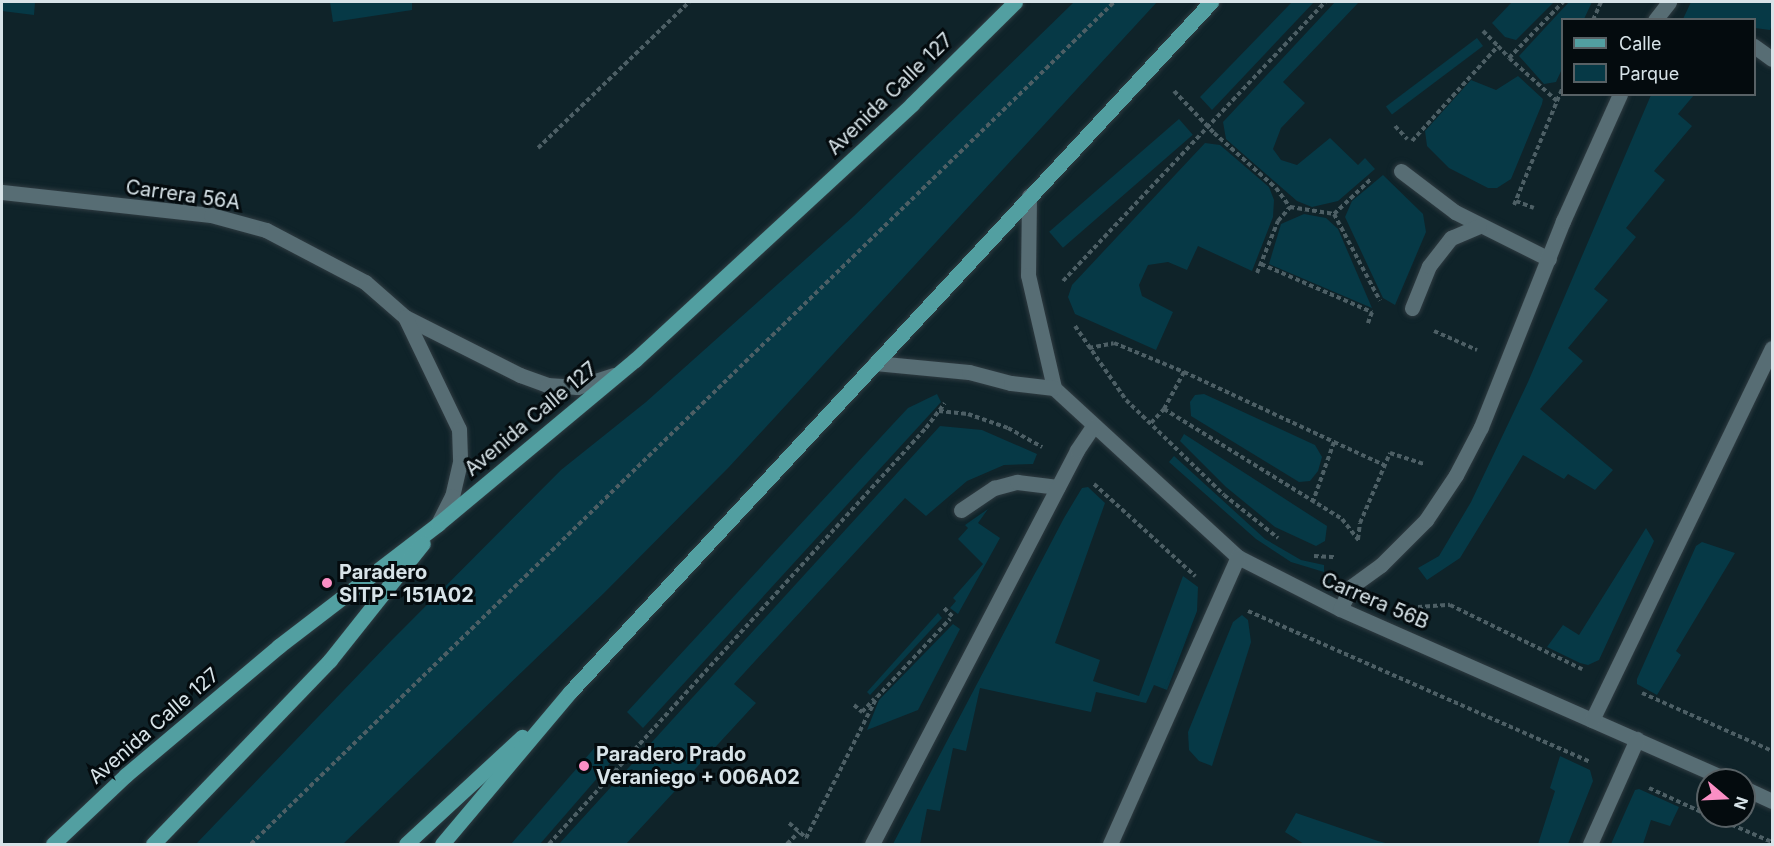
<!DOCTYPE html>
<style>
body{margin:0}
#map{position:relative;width:1774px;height:846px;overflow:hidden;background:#0f2329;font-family:Inter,sans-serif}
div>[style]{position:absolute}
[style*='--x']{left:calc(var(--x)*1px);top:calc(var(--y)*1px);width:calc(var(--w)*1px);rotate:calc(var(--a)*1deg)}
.green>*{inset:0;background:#063946;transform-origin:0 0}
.path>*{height:4px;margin-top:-2px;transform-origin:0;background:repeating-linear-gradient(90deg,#4d5f65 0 4.5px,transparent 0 7.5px)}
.roads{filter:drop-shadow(0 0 2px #2f3b41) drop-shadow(0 0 2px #2f3b41)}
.minor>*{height:15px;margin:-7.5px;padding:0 7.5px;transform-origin:7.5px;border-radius:7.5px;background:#576d74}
.major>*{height:15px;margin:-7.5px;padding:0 7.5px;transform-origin:7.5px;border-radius:7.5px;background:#529fa1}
.dots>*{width:16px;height:16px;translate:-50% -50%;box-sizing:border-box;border:3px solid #040b0e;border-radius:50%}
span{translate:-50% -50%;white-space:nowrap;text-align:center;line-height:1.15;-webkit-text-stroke:6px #040b0e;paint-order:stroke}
.street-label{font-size:20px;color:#d7e3e8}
.poi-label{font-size:20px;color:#d7e3e8;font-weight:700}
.left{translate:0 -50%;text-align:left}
.frame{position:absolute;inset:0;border:3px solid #d7e3e8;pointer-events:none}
.legend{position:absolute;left:1561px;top:18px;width:195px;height:78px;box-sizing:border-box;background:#040b0e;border:2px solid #586165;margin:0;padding:8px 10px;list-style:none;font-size:18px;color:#d7e3e8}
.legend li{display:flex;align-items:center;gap:12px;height:30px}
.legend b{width:30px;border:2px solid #586165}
.north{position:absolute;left:1696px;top:768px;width:60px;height:60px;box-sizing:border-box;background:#040b0e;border:2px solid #586165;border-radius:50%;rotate:109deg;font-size:16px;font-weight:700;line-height:24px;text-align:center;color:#d7e3e8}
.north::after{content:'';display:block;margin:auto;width:21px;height:27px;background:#fb8fc5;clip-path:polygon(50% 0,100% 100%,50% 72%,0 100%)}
</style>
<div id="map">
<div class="green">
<i style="clip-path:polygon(2px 2px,35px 2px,34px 15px,2px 11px)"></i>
<i style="clip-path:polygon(330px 2px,412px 2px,412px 10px,333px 22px)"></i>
<i style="clip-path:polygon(1074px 2px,1157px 2px,729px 467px,604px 593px,343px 844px,196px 844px,390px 642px,561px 470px,646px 402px,854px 216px)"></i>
<i style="clip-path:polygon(1292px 2px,1314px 2px,1212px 110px,1200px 97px)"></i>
<i style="clip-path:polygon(1335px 2px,1359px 2px,1283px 82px,1305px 103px,1281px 128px,1273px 149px,1281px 160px,1297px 165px,1330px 138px,1358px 165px,1365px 158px,1375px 169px,1338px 201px,1312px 207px,1297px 201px,1226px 139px,1223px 122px)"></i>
<i style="clip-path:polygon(1512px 2px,1554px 2px,1516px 40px,1505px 37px,1492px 23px)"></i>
<i style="clip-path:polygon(1569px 2px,1592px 2px,1584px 19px,1562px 20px,1562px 69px,1556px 82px,1544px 84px,1519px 56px)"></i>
<i style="clip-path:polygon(1691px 2px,1772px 2px,1772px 25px,1770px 30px,1755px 28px,1754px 20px,1683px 19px)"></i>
<i style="left:1477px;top:38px;width:10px;height:114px;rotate:53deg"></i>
<i style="clip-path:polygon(1518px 76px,1543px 99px,1542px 104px,1511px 179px,1497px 188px,1488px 188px,1449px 168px,1427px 146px,1425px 131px,1471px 80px,1496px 90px)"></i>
<i style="clip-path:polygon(1651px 95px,1694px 95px,1678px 114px,1692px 126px,1654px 171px,1665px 180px,1626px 228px,1636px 237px,1594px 289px,1608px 300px,1568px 348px,1583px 361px,1540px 409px,1613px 470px,1595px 490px,1568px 474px,1564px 479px,1523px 455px,1460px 558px,1427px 580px,1418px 568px,1439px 556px,1471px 502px,1528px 382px)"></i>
<i style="left:1179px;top:119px;width:21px;height:172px;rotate:49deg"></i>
<i style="clip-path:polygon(1205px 143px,1220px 145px,1269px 187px,1274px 200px,1273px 217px,1252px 271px,1198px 246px,1187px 270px,1168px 262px,1148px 265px,1139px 285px,1142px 296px,1173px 312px,1156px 350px,1075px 314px,1068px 297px,1072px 285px)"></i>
<i style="clip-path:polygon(1383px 175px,1423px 214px,1426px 232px,1395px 305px,1383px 298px,1345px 217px,1352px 201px)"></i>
<i style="clip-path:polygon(1304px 214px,1326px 218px,1338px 229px,1372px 308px,1269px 264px,1281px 224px)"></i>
<i style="clip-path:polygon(937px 394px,941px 402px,643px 728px,627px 712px,893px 424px,908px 408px)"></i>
<i style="clip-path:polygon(1204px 394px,1315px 445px,1322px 457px,1318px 471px,1310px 481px,1299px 482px,1191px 416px,1190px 402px,1195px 395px)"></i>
<i style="clip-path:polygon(940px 426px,982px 430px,1037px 454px,1033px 464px,1004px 465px,967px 481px,926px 516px,905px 498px,734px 684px,756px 703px,626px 844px,559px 844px)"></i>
<i style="clip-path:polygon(1184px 434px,1327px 526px,1325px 541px,1316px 546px,1275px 527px,1226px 487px,1180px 441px)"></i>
<i style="clip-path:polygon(1174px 456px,1265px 539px,1301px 560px,1324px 565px,1324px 572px,1291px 562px,1256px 539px,1169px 462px)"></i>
<i style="clip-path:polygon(1088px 487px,1105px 503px,1055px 643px,1100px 660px,1093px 681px,1139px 696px,1183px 576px,1198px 587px,1197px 611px,1167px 690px,1154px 685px,1146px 703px,1096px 692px,1091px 712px,980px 688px,966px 751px,953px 748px,940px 811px,927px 809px,920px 844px,893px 844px,1064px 518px,1082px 488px)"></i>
<i style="clip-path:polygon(988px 509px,978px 523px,1000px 538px,958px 614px,950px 608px,956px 601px,953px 598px,983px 564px,958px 539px,968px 528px,965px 525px)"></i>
<i style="clip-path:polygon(1646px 528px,1654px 541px,1599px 660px,1588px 665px,1580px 663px,1547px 647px,1563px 625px,1579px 635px)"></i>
<i style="clip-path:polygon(1702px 542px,1735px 553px,1676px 651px,1681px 655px,1657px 695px,1637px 684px,1637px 679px,1696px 546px)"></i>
<i style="clip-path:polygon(938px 613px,942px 618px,870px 695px,867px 692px)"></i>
<i style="clip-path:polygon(1242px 615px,1248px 620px,1251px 642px,1212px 766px,1199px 761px,1189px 750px,1188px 732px,1233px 622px)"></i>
<i style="clip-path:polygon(953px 624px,960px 629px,918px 710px,867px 730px,879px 700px)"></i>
<i style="clip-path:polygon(597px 745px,613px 760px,540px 844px,511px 844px)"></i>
<i style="clip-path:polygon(1560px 756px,1590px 770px,1593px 781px,1568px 844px,1538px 844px,1555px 791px,1550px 788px)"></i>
<i style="clip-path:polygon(1639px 789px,1679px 807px,1670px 826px,1651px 820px,1643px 844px,1611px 844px,1635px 790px)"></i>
<i style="clip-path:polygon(1296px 813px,1378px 841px,1389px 844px,1304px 844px,1285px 832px)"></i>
</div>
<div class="path">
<i style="--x:1593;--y:20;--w:20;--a:-66"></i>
<i style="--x:1483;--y:31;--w:21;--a:45"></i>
<i style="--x:1174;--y:91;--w:58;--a:46.4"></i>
<i style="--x:1214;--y:133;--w:83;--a:41.6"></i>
<i style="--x:1276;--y:188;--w:24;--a:54"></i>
<i style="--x:1290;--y:207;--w:45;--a:9"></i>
<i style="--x:1334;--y:214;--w:50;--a:-43.4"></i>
<i style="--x:1557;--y:101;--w:13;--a:-67"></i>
<i style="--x:1395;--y:126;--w:18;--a:47"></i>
<i style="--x:1412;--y:141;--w:128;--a:-47.8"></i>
<i style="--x:1498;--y:46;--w:16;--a:47"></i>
<i style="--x:538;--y:148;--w:210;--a:-44"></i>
<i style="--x:1516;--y:201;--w:19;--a:21"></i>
<i style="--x:1514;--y:205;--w:113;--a:-67.5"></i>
<i style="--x:1557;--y:101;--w:64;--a:-138.1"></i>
<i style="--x:1509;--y:58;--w:78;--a:-46"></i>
<i style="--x:1334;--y:214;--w:98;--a:62.1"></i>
<i style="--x:1261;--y:264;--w:121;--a:23.4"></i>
<i style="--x:1372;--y:312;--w:12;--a:110"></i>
<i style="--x:1257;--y:273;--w:56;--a:-68"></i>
<i style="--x:1278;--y:221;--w:18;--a:-49"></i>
<i style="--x:1063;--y:281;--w:383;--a:-46.8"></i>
<i style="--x:1075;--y:326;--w:90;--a:55.4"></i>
<i style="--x:1126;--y:400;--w:136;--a:44.1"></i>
<i style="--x:1224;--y:495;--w:69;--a:38.5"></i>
<i style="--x:1434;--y:331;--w:47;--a:23.8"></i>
<i style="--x:1089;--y:348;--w:25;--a:-11"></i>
<i style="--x:1114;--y:343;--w:76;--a:22.5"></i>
<i style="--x:1184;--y:372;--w:42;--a:118.4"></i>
<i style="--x:1184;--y:372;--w:166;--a:25"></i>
<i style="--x:1334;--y:442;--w:66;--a:109.5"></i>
<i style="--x:939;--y:411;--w:29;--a:6"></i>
<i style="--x:968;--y:414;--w:42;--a:19.3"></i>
<i style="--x:1008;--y:428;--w:39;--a:29"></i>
<i style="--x:1151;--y:423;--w:19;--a:-47"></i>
<i style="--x:1164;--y:409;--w:209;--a:31.7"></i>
<i style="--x:1342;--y:519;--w:28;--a:52"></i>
<i style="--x:1334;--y:442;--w:55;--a:24.7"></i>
<i style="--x:1094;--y:484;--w:137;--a:42.3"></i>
<i style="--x:1358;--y:539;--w:16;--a:-83"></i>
<i style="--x:1360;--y:523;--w:76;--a:-66.8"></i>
<i style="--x:1390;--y:453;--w:36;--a:18"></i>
<i style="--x:1314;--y:556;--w:22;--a:3"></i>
<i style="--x:1418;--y:607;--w:32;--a:-4"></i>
<i style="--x:1450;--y:605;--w:147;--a:25.9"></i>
<i style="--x:944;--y:608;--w:14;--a:45"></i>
<i style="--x:1248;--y:611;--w:374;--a:23.8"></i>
<i style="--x:1642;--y:693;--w:142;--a:24"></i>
<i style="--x:854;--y:705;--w:11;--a:41"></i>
<i style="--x:862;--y:712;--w:18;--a:-47"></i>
<i style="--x:1649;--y:788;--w:65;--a:24.6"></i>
<i style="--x:1711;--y:816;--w:66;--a:23.1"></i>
<i style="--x:789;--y:823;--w:23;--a:41"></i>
<i style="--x:806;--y:838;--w:158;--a:-63.3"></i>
<i style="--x:877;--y:697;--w:107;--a:-46.9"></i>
<i style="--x:251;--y:844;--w:1206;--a:-44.29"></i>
<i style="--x:549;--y:844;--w:561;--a:-47.82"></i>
<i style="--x:926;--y:428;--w:31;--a:-53"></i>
<i style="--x:787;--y:844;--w:17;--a:-45"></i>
</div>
<div class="roads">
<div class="minor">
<i style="--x:1655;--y:20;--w:23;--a:-52"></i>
<i style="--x:1754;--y:46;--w:22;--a:36"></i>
<i style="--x:1401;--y:171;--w:68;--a:37.2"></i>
<i style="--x:1455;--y:212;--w:105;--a:26.6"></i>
<i style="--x:2;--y:192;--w:210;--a:6.3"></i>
<i style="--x:211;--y:215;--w:57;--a:15.3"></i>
<i style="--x:266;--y:230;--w:112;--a:27.7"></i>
<i style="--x:365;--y:282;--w:53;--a:41.2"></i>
<i style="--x:405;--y:317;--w:129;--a:26.8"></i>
<i style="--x:520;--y:375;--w:29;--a:20"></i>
<i style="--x:547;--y:385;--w:30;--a:4"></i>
<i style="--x:577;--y:387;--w:39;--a:-18"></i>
<i style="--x:1029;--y:196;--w:79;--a:90.7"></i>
<i style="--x:1028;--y:275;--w:116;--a:77"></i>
<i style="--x:1054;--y:388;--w:250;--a:42.6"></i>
<i style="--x:1238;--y:557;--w:114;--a:27"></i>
<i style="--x:1340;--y:609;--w:423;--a:23.8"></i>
<i style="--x:1412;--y:308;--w:45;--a:-68"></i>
<i style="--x:1429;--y:266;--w:36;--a:-52"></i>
<i style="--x:1451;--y:238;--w:30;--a:-23"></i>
<i style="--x:405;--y:317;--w:124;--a:64.3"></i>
<i style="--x:459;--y:429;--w:33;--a:88"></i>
<i style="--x:460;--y:462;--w:35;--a:103"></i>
<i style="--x:452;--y:496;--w:31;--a:117"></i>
<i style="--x:875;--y:363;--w:94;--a:5.5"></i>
<i style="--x:969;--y:372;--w:43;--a:14.7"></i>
<i style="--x:1011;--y:383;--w:43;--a:6.6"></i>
<i style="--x:961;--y:510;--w:40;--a:-34"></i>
<i style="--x:994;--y:488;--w:24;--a:-15"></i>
<i style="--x:1017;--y:482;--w:41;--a:7"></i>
<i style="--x:1340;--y:609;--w:26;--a:-62"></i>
<i style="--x:1352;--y:586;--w:36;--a:-36"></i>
<i style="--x:1381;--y:565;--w:64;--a:-45"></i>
<i style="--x:1426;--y:520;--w:54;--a:-56.3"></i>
<i style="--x:1456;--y:475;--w:54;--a:-62.5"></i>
<i style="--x:1481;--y:427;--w:222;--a:-68.3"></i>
<i style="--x:1563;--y:221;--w:139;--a:-65.8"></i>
<i style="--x:1592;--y:720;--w:413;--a:-64.2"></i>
<i style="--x:1744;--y:788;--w:31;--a:25"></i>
<i style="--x:872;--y:844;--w:444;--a:-62.5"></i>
<i style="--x:1077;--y:450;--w:29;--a:-56"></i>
<i style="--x:1110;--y:844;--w:314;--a:-66"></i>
<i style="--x:1590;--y:844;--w:115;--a:-65.9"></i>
</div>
<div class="major">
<i style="--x:53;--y:844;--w:100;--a:-43.4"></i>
<i style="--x:126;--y:775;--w:200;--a:-40.1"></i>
<i style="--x:279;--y:646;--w:200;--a:-37.5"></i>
<i style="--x:438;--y:524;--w:256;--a:-39.8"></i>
<i style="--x:635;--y:360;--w:377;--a:-42.7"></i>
<i style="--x:912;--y:104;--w:145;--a:-44.7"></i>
<i style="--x:153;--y:844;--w:255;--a:-46.1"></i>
<i style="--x:330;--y:660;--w:149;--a:-51.5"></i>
<i style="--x:406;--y:844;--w:158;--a:-42.7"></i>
<i style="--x:442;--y:844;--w:199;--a:-49.9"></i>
<i style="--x:570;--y:692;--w:942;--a:-47.11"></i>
</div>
</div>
<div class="dots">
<i style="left:327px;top:583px;background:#fb8fc5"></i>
<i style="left:584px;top:766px;background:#fb8fc5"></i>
</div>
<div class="street-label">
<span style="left:890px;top:94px;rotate:-44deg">Avenida Calle 127</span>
<span style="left:183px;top:195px;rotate:8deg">Carrera 56A</span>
<span style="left:531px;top:419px;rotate:-40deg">Avenida Calle 127</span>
<span style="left:1375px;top:601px;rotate:23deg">Carrera 56B</span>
<span style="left:154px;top:726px;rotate:-41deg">Avenida Calle 127</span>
</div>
<div class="poi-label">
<span class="left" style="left:339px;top:584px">Paradero<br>SITP - 151A02</span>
<span class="left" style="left:596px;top:766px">Paradero Prado<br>Veraniego + 006A02</span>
</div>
<div class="frame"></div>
<ul class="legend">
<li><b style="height:8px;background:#529fa1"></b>Calle</li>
<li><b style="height:16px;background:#063946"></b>Parque</li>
</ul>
<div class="north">N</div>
</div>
